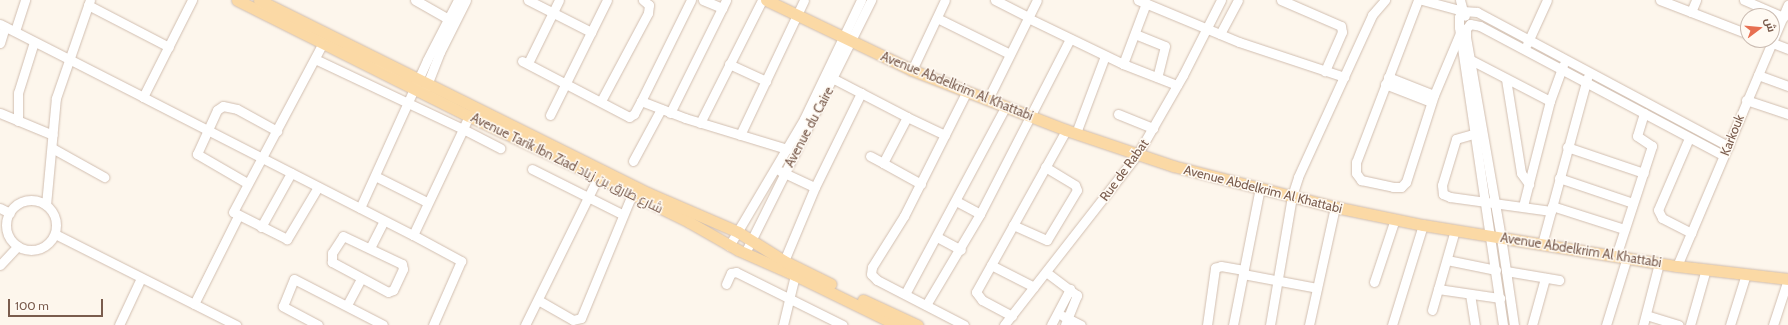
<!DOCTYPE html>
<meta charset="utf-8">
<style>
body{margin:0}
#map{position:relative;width:1788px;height:325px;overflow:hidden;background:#fdf6ec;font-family:Cabin,Cairo,sans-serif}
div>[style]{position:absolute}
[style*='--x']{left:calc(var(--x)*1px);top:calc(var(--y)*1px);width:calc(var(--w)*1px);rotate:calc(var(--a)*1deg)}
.roads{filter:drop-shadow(0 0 1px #d1beb0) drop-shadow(0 0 1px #d1beb0)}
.minor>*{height:9px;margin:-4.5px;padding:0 4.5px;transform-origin:4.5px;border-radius:4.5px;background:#fff}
.minor>.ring{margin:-4.5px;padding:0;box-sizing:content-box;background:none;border:9px solid #fff;border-radius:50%}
.major>*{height:11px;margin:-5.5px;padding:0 5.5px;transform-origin:5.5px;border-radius:5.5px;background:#fbd9a5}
span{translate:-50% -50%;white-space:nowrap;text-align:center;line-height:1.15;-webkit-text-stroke:3px #fffaf3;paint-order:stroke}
.street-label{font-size:13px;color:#7a5c4d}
.north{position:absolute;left:1740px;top:8px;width:40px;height:40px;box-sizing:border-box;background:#fffaf3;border:1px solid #cabbb1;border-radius:50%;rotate:74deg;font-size:11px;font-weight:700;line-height:16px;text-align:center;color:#7a5c4d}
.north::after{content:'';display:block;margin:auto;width:14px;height:18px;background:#e76f51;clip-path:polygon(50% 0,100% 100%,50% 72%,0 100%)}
.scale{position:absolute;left:8px;top:299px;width:95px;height:18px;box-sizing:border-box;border:2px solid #7a5c4d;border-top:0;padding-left:5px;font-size:12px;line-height:14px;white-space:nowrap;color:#7a5c4d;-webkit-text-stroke:3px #fffaf3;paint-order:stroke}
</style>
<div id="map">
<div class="roads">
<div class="minor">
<i style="--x:415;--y:0;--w:43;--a:29.6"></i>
<i style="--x:528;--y:0;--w:71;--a:26.9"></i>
<i style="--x:691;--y:0;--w:113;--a:116.3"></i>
<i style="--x:641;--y:101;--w:47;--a:21.1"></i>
<i style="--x:685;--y:118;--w:107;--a:16.9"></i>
<i style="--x:703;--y:0;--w:21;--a:23"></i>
<i style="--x:995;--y:0;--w:38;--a:27"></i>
<i style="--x:1138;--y:0;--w:109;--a:22.6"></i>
<i style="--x:1239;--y:42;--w:111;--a:18.4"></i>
<i style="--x:1281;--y:0;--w:65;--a:23.4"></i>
<i style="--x:1341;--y:26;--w:6;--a:81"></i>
<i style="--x:1342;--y:32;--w:43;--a:113.6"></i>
<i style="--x:1418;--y:0;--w:173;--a:110.9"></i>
<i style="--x:1356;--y:162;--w:11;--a:90"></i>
<i style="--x:1356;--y:173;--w:9;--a:54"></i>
<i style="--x:1361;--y:180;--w:33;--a:12"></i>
<i style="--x:1393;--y:187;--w:8;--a:0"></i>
<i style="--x:1401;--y:187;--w:7;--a:-45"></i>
<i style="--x:1406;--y:182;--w:91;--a:-72.2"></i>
<i style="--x:1434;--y:95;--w:67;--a:-67.2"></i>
<i style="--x:1422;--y:0;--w:42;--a:15"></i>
<i style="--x:1463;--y:11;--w:5;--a:68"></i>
<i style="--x:1460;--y:0;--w:11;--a:75"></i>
<i style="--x:1660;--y:0;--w:94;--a:21.1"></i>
<i style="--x:1744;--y:0;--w:43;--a:23.6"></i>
<i style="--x:88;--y:5;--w:91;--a:27.4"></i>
<i style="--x:1691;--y:12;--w:13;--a:-67"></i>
<i style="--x:937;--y:18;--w:81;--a:26.3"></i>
<i style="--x:1028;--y:18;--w:106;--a:25.8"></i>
<i style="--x:1123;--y:64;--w:58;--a:21.3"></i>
<i style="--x:0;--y:24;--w:161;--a:27"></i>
<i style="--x:143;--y:97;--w:109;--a:-63.2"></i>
<i style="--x:1470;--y:24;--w:6;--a:129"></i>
<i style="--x:1466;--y:29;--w:8;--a:90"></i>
<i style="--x:1466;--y:37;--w:203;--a:80.1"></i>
<i style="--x:1501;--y:237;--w:89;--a:81.6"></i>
<i style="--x:1470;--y:24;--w:10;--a:11"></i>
<i style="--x:1480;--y:26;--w:276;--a:28"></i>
<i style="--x:15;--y:31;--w:33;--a:-72"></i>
<i style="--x:1135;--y:34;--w:32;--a:22"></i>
<i style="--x:1165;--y:46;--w:32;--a:104"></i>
<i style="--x:1220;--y:34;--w:38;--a:-62"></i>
<i style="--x:1765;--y:40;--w:25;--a:21"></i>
<i style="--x:0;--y:43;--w:17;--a:-73"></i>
<i style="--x:1527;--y:44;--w:48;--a:-65.6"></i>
<i style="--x:1471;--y:60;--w:89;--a:27.4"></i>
<i style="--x:522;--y:61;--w:121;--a:27.6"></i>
<i style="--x:629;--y:117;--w:6;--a:-31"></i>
<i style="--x:634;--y:114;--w:15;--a:-62"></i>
<i style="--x:528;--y:63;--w:70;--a:-63.8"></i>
<i style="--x:729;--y:64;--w:41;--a:24.7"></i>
<i style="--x:1123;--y:64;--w:65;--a:-69.3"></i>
<i style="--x:912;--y:70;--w:77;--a:-64.8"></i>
<i style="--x:1758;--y:75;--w:32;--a:20"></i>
<i style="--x:1388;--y:77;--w:49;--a:21.4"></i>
<i style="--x:834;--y:79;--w:82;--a:27.5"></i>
<i style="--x:1506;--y:79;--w:95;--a:80.9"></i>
<i style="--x:1521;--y:173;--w:14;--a:54"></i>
<i style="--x:1385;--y:84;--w:49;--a:21.4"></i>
<i style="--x:425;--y:90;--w:41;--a:-68.5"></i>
<i style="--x:440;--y:52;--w:58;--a:-63.4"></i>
<i style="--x:143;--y:97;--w:303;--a:27.1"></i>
<i style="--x:413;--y:235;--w:117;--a:-64.7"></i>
<i style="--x:463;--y:129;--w:164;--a:-154.7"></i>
<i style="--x:988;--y:99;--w:110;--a:-63.7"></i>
<i style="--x:1746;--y:100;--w:44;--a:18.4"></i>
<i style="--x:601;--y:101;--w:100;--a:-61.9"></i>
<i style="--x:648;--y:13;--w:8;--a:-83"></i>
<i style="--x:649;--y:5;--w:8;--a:-140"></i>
<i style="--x:0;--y:113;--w:57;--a:22.5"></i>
<i style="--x:670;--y:113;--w:126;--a:-63.6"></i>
<i style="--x:1118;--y:114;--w:38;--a:22"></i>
<i style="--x:550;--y:115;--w:128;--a:-63.6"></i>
<i style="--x:469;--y:116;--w:14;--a:115"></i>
<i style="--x:463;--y:129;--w:42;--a:27.2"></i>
<i style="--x:18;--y:121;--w:28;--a:-90"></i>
<i style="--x:18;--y:93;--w:53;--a:-72.6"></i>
<i style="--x:700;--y:123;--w:138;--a:-63.2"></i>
<i style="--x:1480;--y:132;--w:25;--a:164"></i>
<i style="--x:1456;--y:139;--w:48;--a:106.9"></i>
<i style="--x:1442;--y:185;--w:9;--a:84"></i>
<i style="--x:1443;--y:194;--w:8;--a:23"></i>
<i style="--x:1450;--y:197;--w:102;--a:7.9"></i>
<i style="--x:1076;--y:133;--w:82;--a:-69.4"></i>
<i style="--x:740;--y:135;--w:149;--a:-64.6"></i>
<i style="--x:1689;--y:138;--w:78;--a:113.3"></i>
<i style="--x:1658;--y:210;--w:9;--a:63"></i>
<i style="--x:1662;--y:218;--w:33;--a:27"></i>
<i style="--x:1567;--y:147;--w:81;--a:18.7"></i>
<i style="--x:52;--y:148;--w:60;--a:29.1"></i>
<i style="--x:870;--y:156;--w:15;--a:28"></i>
<i style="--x:633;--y:161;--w:59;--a:-61.7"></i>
<i style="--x:532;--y:169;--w:101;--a:26.6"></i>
<i style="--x:780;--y:171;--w:38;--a:25"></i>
<i style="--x:375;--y:176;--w:58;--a:26.6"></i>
<i style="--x:1559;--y:178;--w:78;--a:18.7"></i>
<i style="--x:247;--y:183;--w:58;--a:-149.9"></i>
<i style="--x:197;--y:154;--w:48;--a:-65.6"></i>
<i style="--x:217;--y:110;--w:7;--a:-34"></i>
<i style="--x:223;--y:106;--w:14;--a:12"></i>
<i style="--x:237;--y:109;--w:46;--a:28.8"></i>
<i style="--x:921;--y:184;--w:43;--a:-151.1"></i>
<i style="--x:883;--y:163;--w:52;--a:-62.4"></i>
<i style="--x:907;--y:117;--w:42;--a:25.3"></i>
<i style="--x:318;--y:187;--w:61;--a:120.8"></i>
<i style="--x:287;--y:239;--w:60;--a:-153.4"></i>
<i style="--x:233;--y:212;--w:191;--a:-62"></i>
<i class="ring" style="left:6px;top:200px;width:41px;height:41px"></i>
<i style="--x:956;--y:201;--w:27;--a:28"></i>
<i style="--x:46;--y:205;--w:107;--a:-84.7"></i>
<i style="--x:56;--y:98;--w:104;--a:-70.9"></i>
<i style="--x:1523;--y:206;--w:108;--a:-75.6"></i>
<i style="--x:1550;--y:101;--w:38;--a:-70"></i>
<i style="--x:1552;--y:206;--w:76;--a:17.7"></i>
<i style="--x:0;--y:208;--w:11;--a:27"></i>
<i style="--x:360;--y:208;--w:162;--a:-65.6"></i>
<i style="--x:427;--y:60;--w:68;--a:-62.7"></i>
<i style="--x:1013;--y:225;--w:37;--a:24"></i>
<i style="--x:1047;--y:240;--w:58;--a:-59"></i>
<i style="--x:1077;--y:190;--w:5;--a:-112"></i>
<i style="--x:1075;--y:185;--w:35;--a:-149"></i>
<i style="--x:261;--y:227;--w:62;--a:-60.9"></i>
<i style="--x:55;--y:234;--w:203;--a:26.7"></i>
<i style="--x:413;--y:235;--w:55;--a:28.4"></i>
<i style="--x:461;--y:261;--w:70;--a:113.6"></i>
<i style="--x:343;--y:236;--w:65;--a:25.4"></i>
<i style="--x:402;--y:264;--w:5;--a:79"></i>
<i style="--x:403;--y:269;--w:23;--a:115"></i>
<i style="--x:393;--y:290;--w:5;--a:158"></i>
<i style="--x:388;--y:292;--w:64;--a:-151.8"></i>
<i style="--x:332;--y:262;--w:9;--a:-90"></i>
<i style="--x:332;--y:253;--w:20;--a:-57"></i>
<i style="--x:937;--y:237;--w:27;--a:28"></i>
<i style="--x:1542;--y:244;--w:172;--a:-74.8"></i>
<i style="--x:729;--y:246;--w:147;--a:-59.4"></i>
<i style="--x:804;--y:119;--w:132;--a:-64.4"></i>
<i style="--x:370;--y:248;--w:30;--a:-63"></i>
<i style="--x:745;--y:253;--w:283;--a:-63.5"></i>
<i style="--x:1616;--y:256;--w:116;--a:-71.9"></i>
<i style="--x:1652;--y:146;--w:18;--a:-146"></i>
<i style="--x:1637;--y:136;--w:24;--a:-73"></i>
<i style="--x:1447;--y:260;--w:50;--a:11.5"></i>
<i style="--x:784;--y:261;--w:80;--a:-67.3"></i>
<i style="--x:815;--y:187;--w:105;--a:-63.9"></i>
<i style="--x:0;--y:265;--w:26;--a:-47"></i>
<i style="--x:991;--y:265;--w:48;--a:27.1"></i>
<i style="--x:1677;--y:266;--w:284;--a:-67"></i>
<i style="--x:1506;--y:271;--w:54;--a:9.6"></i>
<i style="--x:1046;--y:272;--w:39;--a:37"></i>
<i style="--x:1077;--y:295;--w:32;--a:112"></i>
<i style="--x:1243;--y:274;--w:75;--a:10.7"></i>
<i style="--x:1374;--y:282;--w:66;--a:-71.6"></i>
<i style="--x:726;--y:284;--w:12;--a:-66"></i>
<i style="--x:731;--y:273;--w:5;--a:-11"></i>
<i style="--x:736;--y:272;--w:119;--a:26.4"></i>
<i style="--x:1438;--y:289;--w:63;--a:8.3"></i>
<i style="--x:905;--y:294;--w:213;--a:-61.8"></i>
<i style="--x:1470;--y:294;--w:31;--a:81"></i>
<i style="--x:538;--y:300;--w:40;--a:29.7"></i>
<i style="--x:573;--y:320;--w:8;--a:-14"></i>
<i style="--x:581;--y:318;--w:134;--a:-67.6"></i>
<i style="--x:194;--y:304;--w:98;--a:-63.4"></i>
<i style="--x:347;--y:305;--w:30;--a:-62"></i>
<i style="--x:926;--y:305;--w:106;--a:-59.3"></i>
<i style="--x:980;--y:214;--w:197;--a:-62.8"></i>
<i style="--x:1432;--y:310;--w:83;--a:-74"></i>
<i style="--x:1646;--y:315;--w:34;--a:17"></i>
<i style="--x:1012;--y:316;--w:34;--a:-152"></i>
<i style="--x:982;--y:300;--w:10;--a:-127"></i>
<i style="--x:976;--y:292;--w:185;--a:-60.9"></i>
<i style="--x:1063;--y:316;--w:20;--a:27"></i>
<i style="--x:119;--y:325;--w:52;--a:-64.9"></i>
<i style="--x:318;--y:325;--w:40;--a:-152"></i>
<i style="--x:283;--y:306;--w:29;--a:-68"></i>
<i style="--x:294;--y:279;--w:100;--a:27.3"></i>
<i style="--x:525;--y:325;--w:165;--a:-63.7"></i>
<i style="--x:783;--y:325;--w:51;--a:-76.5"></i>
<i style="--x:964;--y:325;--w:98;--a:-152.7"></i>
<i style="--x:877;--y:280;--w:8;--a:-135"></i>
<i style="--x:871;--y:274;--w:7;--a:-82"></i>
<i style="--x:872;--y:267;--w:60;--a:-57.9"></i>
<i style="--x:904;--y:216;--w:140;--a:-63.3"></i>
<i style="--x:1004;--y:325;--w:216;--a:-52"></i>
<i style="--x:1137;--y:155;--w:92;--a:-60.1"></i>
<i style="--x:1183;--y:75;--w:84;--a:-63.1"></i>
<i style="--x:1051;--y:325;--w:41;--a:-62.2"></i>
<i style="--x:1207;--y:325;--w:58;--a:-82"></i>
<i style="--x:1215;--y:268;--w:6;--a:-18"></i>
<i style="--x:1221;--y:266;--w:23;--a:10"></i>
<i style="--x:1233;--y:325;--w:140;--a:-78.9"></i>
<i style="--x:1270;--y:325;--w:131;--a:-80.3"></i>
<i style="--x:1292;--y:196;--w:20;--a:-72"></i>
<i style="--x:1298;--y:177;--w:178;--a:-65.4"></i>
<i style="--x:1372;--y:15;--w:20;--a:-49"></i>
<i style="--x:1309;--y:325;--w:121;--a:-77.6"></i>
<i style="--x:1392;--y:325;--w:105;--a:-72.8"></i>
<i style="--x:1503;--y:325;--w:301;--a:-98.4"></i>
<i style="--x:1459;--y:27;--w:10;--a:-90"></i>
<i style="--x:1459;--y:17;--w:7;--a:-56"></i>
<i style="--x:1463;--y:11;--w:14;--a:4"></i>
<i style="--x:1477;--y:12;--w:285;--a:28.1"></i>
<i style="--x:1532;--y:325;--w:49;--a:-74.5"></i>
<i style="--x:1606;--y:325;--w:71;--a:-72.8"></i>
<i style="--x:1643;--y:325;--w:64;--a:-75.5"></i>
<i style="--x:1690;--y:325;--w:58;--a:-74.1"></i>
<i style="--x:1730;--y:325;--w:53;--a:-72.6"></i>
<i style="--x:1773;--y:325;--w:48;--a:-71.9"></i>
</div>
<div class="major">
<i style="--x:237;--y:0;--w:259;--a:26.6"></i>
<i style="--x:469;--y:116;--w:143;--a:25.3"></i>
<i style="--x:598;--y:177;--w:102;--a:26.3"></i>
<i style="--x:689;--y:222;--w:56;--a:29.7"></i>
<i style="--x:738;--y:250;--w:62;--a:23.7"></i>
<i style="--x:795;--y:275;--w:114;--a:26.1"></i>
<i style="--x:259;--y:0;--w:434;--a:26.4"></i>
<i style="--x:648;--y:193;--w:98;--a:23.4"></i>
<i style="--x:738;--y:232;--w:54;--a:32.2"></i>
<i style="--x:784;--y:261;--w:52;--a:26.1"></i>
<i style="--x:766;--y:0;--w:162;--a:25.6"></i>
<i style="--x:912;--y:70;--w:165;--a:21.3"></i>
<i style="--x:1066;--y:130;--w:113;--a:18.6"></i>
<i style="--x:1173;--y:166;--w:167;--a:14.2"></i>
<i style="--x:1335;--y:207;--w:90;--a:11.6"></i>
<i style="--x:1423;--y:225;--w:257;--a:9.2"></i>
<i style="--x:1677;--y:266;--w:112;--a:6.7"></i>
<i style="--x:863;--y:300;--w:60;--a:24.8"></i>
</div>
</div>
<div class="street-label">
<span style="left:957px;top:86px;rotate:22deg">Avenue Abdelkrim Al Khattabi</span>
<span style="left:809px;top:127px;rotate:-62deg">Avenue du Caire</span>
<span style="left:1732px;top:135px;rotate:-68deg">Karkouk</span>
<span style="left:567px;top:163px;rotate:26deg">Avenue Tarik Ibn Ziad شارع طارق بن زياد</span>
<span style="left:1124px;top:170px;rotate:-54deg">Rue de Rabat</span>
<span style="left:1263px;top:189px;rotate:14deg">Avenue Abdelkrim Al Khattabi</span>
<span style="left:1581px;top:250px;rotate:9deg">Avenue Abdelkrim Al Khattabi</span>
</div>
<div class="north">ش</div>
<div class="scale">100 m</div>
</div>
